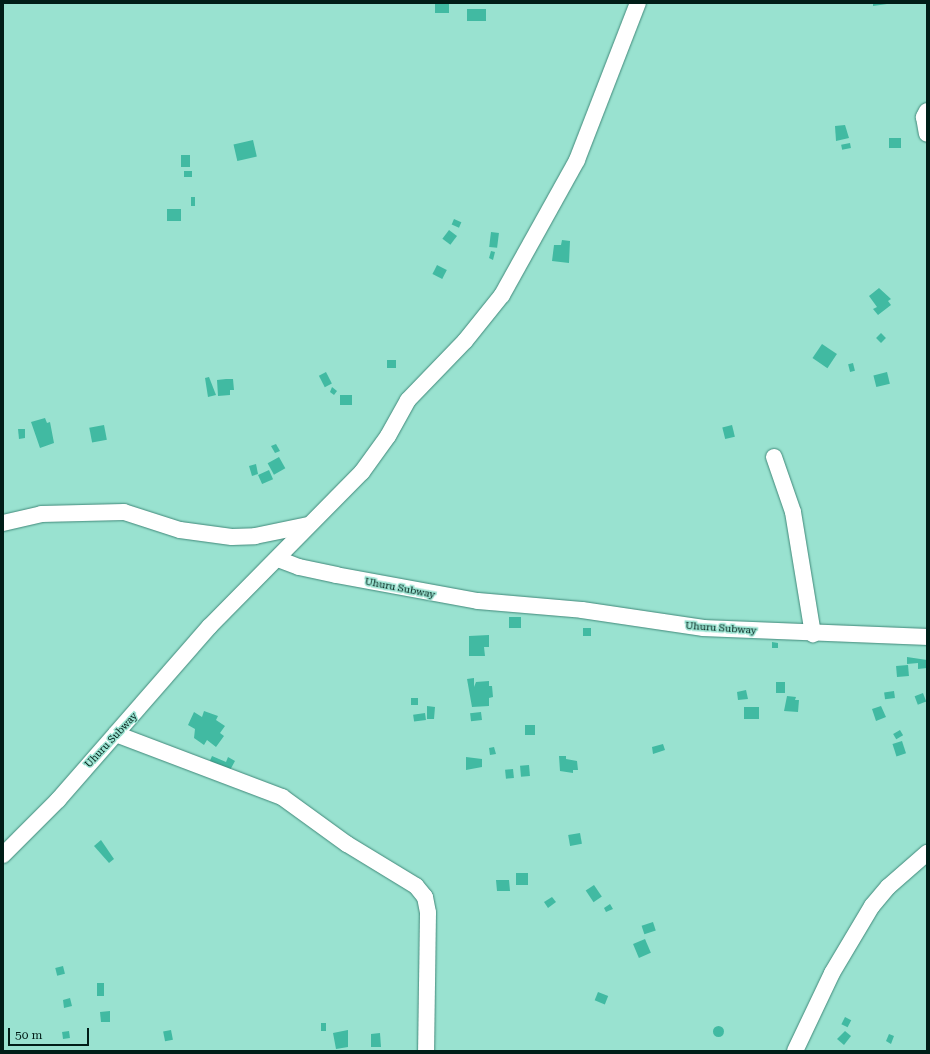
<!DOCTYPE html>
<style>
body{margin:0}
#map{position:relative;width:930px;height:1054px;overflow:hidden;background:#99e2d0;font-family:"Roboto Serif",serif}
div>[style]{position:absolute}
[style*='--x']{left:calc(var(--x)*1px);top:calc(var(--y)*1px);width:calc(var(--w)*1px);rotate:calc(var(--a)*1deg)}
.building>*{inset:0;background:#41baa2;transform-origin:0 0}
.round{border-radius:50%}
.roads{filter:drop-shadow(0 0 1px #408879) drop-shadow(0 0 1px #408879)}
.minor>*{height:16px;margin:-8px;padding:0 8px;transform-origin:8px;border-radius:8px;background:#fff}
span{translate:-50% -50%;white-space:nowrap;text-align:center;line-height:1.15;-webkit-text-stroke:3px #99e2d0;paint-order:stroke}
.street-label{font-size:10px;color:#001d17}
.frame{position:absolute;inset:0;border:4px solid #001d17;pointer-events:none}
.scale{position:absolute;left:8px;top:1028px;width:81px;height:18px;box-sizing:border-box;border:2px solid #001d17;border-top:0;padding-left:5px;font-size:12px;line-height:14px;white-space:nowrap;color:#001d17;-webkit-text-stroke:3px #99e2d0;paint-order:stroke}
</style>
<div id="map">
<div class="building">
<i style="left:435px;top:3px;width:14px;height:10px"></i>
<i style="clip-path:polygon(873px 3px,887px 3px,887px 4px,873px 6px)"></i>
<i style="left:467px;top:9px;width:19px;height:12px"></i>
<i style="clip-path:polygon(845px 125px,849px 138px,836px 141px,835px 126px)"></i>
<i style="left:889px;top:138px;width:12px;height:10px"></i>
<i style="left:253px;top:140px;width:17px;height:20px;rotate:77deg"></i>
<i style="left:850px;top:143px;width:5px;height:9px;rotate:79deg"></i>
<i style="left:181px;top:155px;width:9px;height:12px"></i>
<i style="left:184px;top:171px;width:8px;height:6px"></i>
<i style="left:191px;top:197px;width:4px;height:9px"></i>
<i style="left:167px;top:209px;width:14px;height:12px"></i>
<i style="left:454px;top:219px;width:8px;height:6px;rotate:23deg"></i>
<i style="left:449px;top:230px;width:10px;height:11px;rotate:37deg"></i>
<i style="left:491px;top:232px;width:8px;height:15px;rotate:7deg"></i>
<i style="clip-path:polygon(562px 240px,570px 241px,569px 263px,552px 261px,554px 245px,561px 245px)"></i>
<i style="clip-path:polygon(491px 251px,495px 252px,493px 260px,489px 258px)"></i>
<i style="left:437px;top:265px;width:11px;height:10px;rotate:27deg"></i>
<i style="clip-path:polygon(879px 288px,891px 299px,888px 301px,891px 305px,878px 315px,873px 309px,877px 307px,869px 296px)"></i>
<i style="left:881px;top:333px;width:7px;height:7px;rotate:45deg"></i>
<i style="left:822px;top:344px;width:18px;height:17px;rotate:34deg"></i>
<i style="left:387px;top:360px;width:9px;height:8px"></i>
<i style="left:853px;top:363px;width:8px;height:5px;rotate:76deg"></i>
<i style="left:326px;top:372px;width:13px;height:8px;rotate:63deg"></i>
<i style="left:887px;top:372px;width:12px;height:14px;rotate:76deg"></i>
<i style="clip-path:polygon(209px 377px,216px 395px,208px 397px,205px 378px)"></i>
<i style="clip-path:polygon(226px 379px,233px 379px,234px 390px,230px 390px,230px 395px,218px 396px,217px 380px)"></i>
<i style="clip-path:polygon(332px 387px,337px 391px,334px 395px,330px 392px)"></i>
<i style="left:340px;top:395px;width:12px;height:10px"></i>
<i style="clip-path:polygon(45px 418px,47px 423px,50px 422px,54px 443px,40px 448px,31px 422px)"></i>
<i style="left:104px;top:425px;width:15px;height:15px;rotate:79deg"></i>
<i style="left:732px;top:425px;width:12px;height:10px;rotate:76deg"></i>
<i style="clip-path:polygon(18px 429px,25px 429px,25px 438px,19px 439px)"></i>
<i style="clip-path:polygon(276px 444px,280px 451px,275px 453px,271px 446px)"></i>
<i style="left:279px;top:457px;width:13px;height:13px;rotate:61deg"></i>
<i style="clip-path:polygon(256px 464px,258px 474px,252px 476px,249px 466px)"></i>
<i style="left:269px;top:470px;width:10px;height:12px;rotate:66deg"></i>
<i style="left:509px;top:617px;width:12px;height:11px"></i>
<i style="left:583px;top:628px;width:8px;height:8px"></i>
<i style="clip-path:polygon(489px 635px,489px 647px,484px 647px,485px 656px,469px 656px,469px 636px)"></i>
<i style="clip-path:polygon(772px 642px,778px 643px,778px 648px,772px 648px)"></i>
<i style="clip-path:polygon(907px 657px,927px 660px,927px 668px,918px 669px,918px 663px,907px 664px)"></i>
<i style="left:908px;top:665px;width:11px;height:12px;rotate:85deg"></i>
<i style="clip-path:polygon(474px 678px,474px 687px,476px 682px,489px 681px,489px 686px,492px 686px,493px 697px,489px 698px,489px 706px,472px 707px,467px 679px)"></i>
<i style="left:785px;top:682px;width:11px;height:9px;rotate:90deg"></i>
<i style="clip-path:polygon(746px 690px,748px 699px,738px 700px,737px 692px)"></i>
<i style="left:894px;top:691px;width:7px;height:10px;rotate:82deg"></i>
<i style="left:923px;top:693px;width:9px;height:9px;rotate:69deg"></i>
<i style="clip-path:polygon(787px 696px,796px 697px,795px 700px,799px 700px,798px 712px,784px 711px)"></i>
<i style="left:411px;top:698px;width:7px;height:7px"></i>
<i style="clip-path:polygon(427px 706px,435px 707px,434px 719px,427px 719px)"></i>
<i style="clip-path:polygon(881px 706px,886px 717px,876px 721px,872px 709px)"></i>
<i style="left:744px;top:707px;width:15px;height:12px"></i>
<i style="clip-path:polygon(204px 711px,218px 716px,216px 720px,225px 726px,220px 733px,224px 736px,216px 747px,207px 740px,204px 745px,194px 738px,195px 729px,188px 725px,194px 712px,202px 717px)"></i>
<i style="left:481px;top:712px;width:8px;height:11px;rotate:83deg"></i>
<i style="left:425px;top:713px;width:7px;height:12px;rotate:82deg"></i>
<i style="left:535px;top:725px;width:10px;height:10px;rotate:90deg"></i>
<i style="left:900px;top:730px;width:6px;height:8px;rotate:59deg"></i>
<i style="left:902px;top:741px;width:13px;height:10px;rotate:72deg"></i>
<i style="clip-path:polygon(663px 744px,665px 750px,653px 754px,652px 747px)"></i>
<i style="clip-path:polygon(494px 747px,496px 754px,490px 755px,489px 748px)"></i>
<i style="clip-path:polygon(212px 756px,226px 762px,228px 757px,235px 761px,229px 772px,209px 763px)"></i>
<i style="clip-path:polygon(559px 756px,566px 756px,566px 759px,577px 761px,578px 770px,573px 770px,573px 773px,560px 771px)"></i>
<i style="clip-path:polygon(466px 757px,482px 759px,482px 767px,466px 770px)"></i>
<i style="left:529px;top:765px;width:11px;height:9px;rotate:85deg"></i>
<i style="left:513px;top:769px;width:9px;height:8px;rotate:84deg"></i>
<i style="left:580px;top:833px;width:11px;height:12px;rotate:80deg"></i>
<i style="clip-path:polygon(101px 840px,114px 859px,109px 863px,94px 846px)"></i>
<i style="left:516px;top:873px;width:12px;height:12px"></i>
<i style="clip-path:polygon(496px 880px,509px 880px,510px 891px,497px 891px)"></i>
<i style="left:594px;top:885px;width:14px;height:10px;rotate:56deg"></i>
<i style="clip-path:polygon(552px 897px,556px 902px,548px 908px,544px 902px)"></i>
<i style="clip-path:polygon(610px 904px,613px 909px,606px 912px,604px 908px)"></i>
<i style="left:653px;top:922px;width:9px;height:12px;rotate:72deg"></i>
<i style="left:645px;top:939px;width:15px;height:13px;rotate:67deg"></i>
<i style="left:63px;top:966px;width:8px;height:8px;rotate:76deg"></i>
<i style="left:97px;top:983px;width:7px;height:13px"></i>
<i style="left:598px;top:992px;width:11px;height:9px;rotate:22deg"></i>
<i style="clip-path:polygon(70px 998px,72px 1006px,64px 1008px,63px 1000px)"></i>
<i style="clip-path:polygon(110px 1011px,110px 1022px,101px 1022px,100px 1012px)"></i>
<i style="left:845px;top:1017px;width:7px;height:8px;rotate:27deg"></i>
<i style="left:321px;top:1023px;width:5px;height:8px"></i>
<i class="round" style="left:712.5px;top:1025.5px;width:11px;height:11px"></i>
<i style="left:171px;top:1030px;width:10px;height:8px;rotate:79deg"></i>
<i style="clip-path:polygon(348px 1030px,348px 1047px,336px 1049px,333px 1033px)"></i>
<i style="left:69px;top:1031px;width:7px;height:7px;rotate:82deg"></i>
<i style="clip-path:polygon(845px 1031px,851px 1036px,844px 1045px,837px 1039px)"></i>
<i style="clip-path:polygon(380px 1033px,381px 1047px,371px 1047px,371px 1034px)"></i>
<i style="clip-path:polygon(889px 1034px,894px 1036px,891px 1044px,886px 1041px)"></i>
</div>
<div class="roads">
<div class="minor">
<i style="--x:927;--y:111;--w:7;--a:117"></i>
<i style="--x:924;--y:117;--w:17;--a:80"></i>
<i style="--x:774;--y:457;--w:58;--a:70.9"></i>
<i style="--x:793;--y:512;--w:124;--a:80.7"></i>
<i style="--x:3;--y:523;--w:39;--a:-13"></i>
<i style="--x:41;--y:514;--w:83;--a:-1.4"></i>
<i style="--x:124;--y:512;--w:59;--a:17.8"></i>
<i style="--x:180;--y:530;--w:52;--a:7.7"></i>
<i style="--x:232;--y:537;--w:23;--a:-2"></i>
<i style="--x:255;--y:536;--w:54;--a:-11.7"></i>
<i style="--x:278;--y:559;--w:22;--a:21"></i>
<i style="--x:299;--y:567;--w:38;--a:12"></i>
<i style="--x:336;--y:575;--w:144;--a:10.4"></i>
<i style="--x:478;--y:601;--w:104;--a:4.9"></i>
<i style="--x:582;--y:610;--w:123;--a:8.4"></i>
<i style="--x:704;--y:628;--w:223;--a:2.3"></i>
<i style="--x:116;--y:734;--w:178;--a:20.8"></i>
<i style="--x:282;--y:797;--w:80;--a:35.9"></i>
<i style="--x:347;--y:844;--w:81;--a:31.3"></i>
<i style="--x:416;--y:886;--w:14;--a:51"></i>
<i style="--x:425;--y:897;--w:16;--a:79"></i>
<i style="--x:428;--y:913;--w:138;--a:90.8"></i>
<i style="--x:3;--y:855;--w:78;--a:-45"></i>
<i style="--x:58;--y:800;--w:230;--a:-48.9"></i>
<i style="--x:209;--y:627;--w:218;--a:-45.4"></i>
<i style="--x:362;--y:472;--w:44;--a:-54.2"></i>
<i style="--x:388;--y:436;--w:41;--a:-60.9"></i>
<i style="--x:408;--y:400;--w:82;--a:-46"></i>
<i style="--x:465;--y:341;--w:59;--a:-51.2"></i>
<i style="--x:502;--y:295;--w:154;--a:-60.9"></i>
<i style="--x:577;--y:160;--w:168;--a:-68.8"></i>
<i style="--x:795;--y:1051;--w:86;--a:-64.6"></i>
<i style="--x:832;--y:973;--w:78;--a:-59.2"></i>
<i style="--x:872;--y:906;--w:25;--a:-50"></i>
<i style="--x:888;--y:887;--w:52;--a:-41.1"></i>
</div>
</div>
<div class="street-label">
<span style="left:400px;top:588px;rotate:11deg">Uhuru Subway</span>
<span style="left:721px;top:628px;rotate:4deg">Uhuru Subway</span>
<span style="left:111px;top:740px;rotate:-47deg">Uhuru Subway</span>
</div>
<div class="frame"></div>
<div class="scale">50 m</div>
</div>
